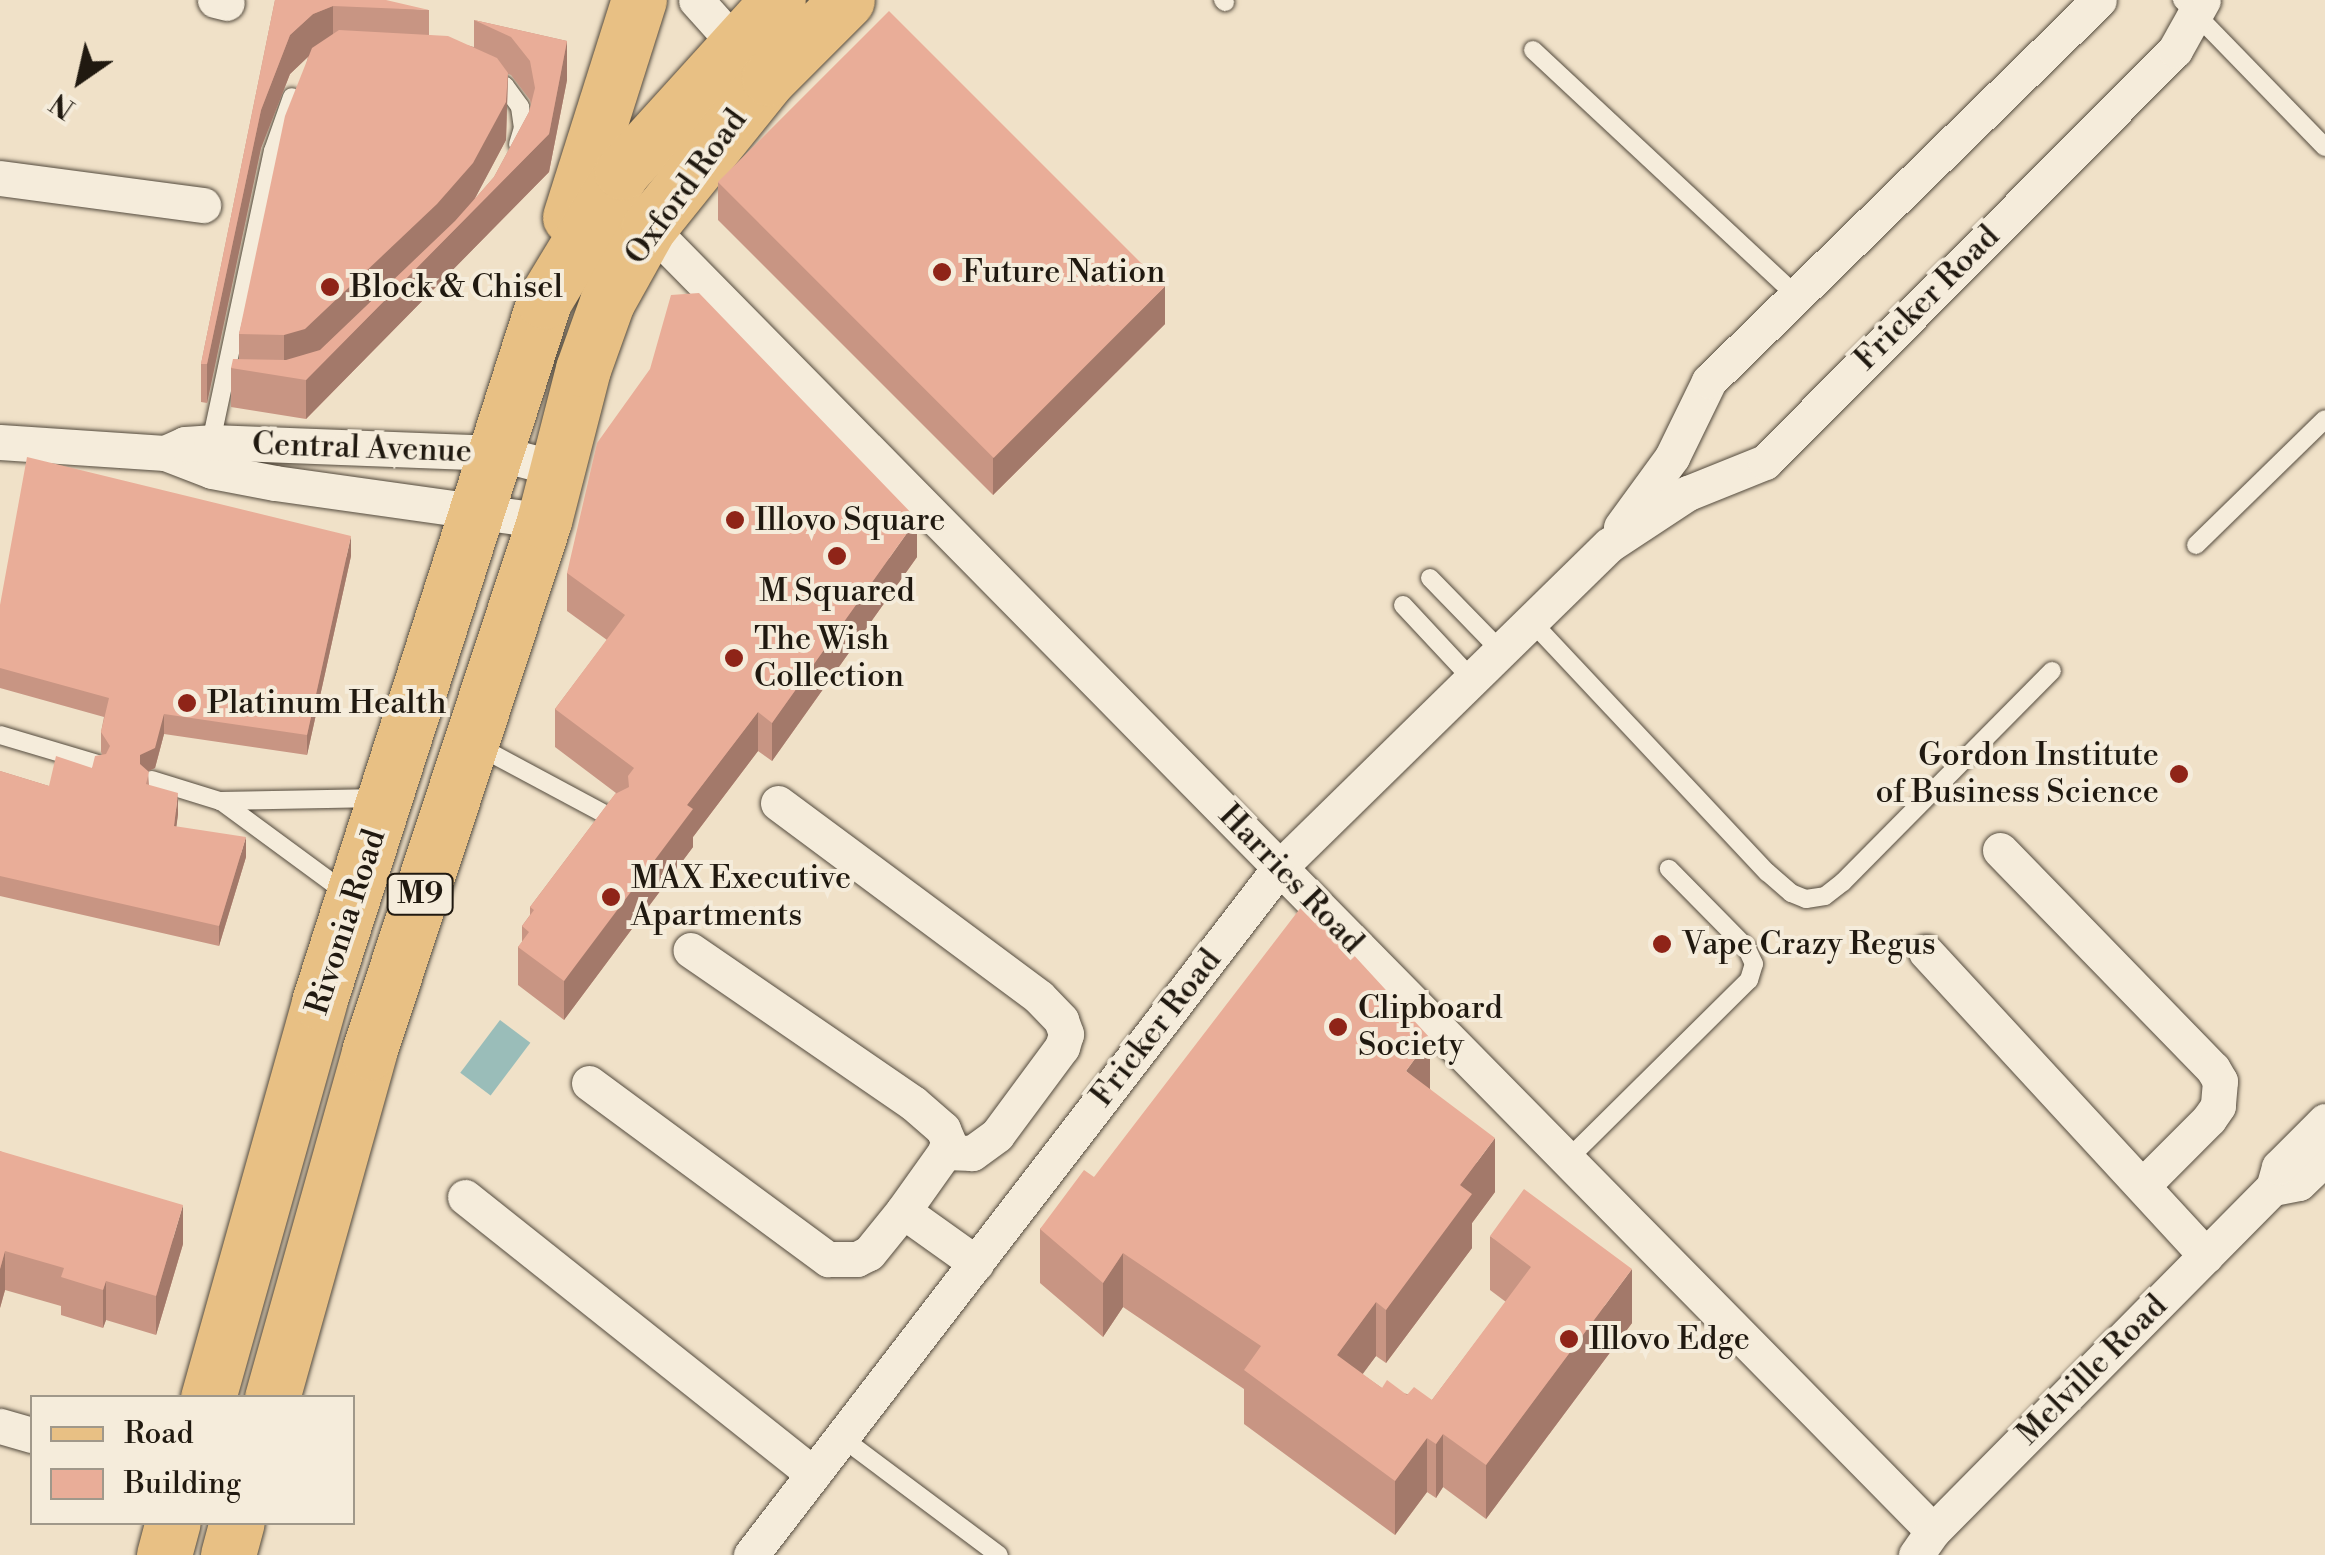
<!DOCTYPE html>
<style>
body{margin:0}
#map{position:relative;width:2325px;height:1555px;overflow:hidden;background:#f0e1c8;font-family:"Libre Bodoni",serif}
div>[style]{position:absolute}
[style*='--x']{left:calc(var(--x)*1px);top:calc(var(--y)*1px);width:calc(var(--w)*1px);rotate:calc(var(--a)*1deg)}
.water>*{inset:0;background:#9abdb9;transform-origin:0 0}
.roads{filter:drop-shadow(0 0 2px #544b3e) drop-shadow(0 0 2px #544b3e)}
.service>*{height:18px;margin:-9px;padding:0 9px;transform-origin:9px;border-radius:9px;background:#f5ecdb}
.minor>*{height:35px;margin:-17.5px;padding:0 17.5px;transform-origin:17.5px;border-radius:17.5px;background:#f5ecdb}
.primary>*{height:55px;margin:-27.5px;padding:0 27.5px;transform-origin:27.5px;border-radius:27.5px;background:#e8c084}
.wall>*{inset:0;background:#c89583}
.shaded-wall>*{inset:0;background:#a3796a}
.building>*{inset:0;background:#e9ad98;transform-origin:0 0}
.dots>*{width:28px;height:28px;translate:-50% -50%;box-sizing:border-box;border:5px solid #f5ecdb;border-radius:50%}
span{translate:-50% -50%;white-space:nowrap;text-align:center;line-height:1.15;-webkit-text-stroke:8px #f5ecdb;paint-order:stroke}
.shield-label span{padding:2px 8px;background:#f5ecdb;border:2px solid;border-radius:8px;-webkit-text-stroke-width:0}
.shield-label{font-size:30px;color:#201910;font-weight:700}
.street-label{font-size:32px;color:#201910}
.poi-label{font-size:32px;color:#201910}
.left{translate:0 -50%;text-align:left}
.right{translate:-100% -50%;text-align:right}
.legend{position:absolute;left:30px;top:1395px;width:325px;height:130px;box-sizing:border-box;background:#f5ecdb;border:2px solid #a0988a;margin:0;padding:12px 18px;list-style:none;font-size:30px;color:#201910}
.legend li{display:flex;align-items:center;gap:20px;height:50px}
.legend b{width:50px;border:2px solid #a0988a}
.north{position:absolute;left:30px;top:30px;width:100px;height:100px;-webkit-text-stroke:8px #f5ecdb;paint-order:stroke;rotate:214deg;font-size:28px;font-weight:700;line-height:40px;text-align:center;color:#201910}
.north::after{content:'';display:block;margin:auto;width:35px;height:45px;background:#201910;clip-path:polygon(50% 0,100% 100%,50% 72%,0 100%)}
</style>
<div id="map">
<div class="water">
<i style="left:500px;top:1020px;width:38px;height:66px;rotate:37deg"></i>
</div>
<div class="roads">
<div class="service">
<i style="--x:1223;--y:0;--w:3;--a:45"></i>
<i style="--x:2182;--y:0;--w:205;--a:45.8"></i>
<i style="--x:1533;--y:50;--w:358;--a:43"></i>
<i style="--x:491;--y:78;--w:16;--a:30"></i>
<i style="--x:505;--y:86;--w:26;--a:54"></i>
<i style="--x:520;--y:107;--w:21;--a:82"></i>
<i style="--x:523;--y:128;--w:17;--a:107"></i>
<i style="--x:211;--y:442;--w:298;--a:-78"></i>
<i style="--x:273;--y:151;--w:57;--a:-70.6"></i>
<i style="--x:2196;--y:545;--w:180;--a:-44.3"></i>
<i style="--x:1430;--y:578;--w:102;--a:45.8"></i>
<i style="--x:1403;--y:605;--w:101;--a:47"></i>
<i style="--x:1531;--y:621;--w:345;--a:46.8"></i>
<i style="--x:1767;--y:872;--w:32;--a:41"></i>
<i style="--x:1791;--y:893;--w:16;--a:22"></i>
<i style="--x:1806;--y:899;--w:19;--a:-9"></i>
<i style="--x:1825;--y:896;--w:23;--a:-38"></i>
<i style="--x:1843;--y:882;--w:297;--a:-45.3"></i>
<i style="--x:0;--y:735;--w:102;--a:16.5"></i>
<i style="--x:476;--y:745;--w:161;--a:28.2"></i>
<i style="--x:152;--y:780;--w:71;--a:17.2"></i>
<i style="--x:220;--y:801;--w:160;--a:-1.1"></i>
<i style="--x:221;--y:801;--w:154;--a:36.3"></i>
<i style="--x:1567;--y:1160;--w:256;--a:-44.7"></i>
<i style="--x:1749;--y:980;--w:17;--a:-73"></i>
<i style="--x:1754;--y:964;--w:19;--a:-115"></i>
<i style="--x:1746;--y:947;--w:110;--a:-134.6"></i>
<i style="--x:841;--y:1437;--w:197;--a:36.8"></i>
</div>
<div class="minor">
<i style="--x:215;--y:0;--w:12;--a:14"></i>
<i style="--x:696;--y:0;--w:79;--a:48.1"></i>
<i style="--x:0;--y:178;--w:205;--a:7.6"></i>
<i style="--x:649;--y:227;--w:1830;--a:45.44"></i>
<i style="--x:0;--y:442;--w:165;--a:3.8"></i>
<i style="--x:165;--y:453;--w:50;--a:21"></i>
<i style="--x:212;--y:471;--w:64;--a:10.8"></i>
<i style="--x:275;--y:483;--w:272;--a:8"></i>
<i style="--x:165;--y:453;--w:22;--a:-24"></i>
<i style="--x:185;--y:444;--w:26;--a:-4"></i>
<i style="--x:211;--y:442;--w:286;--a:2.2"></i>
<i style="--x:497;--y:453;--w:64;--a:14.5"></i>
<i style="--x:1621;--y:527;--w:87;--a:-53.9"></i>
<i style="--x:1672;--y:457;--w:85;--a:-64"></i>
<i style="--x:1709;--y:381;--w:545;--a:-44.33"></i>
<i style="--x:778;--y:803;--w:325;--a:36.6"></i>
<i style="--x:1039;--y:997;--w:32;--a:46"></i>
<i style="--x:1061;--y:1020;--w:15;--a:70"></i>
<i style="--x:1066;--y:1034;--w:14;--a:107"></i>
<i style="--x:1062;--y:1047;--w:109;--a:126.5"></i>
<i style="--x:997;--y:1135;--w:31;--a:144"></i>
<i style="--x:972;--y:1153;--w:27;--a:-178"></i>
<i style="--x:2000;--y:850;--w:305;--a:45.8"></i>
<i style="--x:2213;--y:1069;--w:14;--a:60"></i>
<i style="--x:2220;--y:1081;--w:25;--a:95"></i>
<i style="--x:2218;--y:1106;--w:16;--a:125"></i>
<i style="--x:2209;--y:1119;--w:93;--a:135"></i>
<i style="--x:1926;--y:952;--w:413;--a:47.3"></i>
<i style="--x:589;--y:1083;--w:297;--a:36.4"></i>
<i style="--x:828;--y:1259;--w:29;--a:0"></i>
<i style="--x:857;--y:1259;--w:13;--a:-27"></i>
<i style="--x:869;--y:1253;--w:54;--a:-51"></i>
<i style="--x:903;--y:1211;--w:72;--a:-54.6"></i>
<i style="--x:945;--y:1152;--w:11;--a:-75"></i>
<i style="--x:948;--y:1141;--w:13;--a:-113"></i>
<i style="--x:943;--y:1129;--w:40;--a:-139"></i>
<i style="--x:913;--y:1103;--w:270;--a:-145.5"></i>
<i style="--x:2273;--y:1188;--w:26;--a:-11"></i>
<i style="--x:2299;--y:1183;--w:36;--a:-44"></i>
<i style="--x:465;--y:1197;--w:445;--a:38.5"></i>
<i style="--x:903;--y:1211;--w:90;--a:35.5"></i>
<i style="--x:0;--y:1426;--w:33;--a:16"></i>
<i style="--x:751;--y:1555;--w:868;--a:-52.44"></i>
<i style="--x:1280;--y:867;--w:460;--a:-44.4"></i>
<i style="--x:1609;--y:545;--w:95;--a:-33.4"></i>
<i style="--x:1688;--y:493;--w:83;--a:-21.9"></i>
<i style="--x:1765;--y:462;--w:581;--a:-45.14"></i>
<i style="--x:2175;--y:50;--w:57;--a:-60.8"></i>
<i style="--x:1916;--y:1555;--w:29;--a:-55"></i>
<i style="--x:1933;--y:1531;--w:483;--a:-45.3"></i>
<i style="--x:2273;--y:1188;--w:22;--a:-74"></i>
<i style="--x:2279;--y:1167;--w:65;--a:-45"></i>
</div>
<div class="primary">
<i style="--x:570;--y:217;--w:228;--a:-72.4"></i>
<i style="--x:208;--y:1398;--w:411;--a:-74.3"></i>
<i style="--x:319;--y:1002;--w:736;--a:-72.2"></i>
<i style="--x:544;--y:301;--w:151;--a:-58.8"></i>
<i style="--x:622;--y:172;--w:232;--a:-47.8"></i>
<i style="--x:272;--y:1398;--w:359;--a:-74.3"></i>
<i style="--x:369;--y:1052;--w:559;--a:-71.76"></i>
<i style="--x:544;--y:521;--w:157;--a:-75.6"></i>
<i style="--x:583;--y:369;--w:71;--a:-70.3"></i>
<i style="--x:607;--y:302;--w:86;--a:-60.8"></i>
<i style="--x:649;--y:227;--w:191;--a:-51.2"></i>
<i style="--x:769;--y:78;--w:110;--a:-45"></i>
<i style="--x:164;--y:1555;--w:34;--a:-75"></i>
<i style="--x:228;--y:1555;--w:34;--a:-75"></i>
</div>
</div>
<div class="wall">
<i style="clip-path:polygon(evenodd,275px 0,429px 10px,429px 35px,474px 47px,474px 20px,567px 41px,567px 80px,549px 172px,306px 419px,231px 407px,231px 368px,239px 359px,239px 334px,308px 57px,290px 74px,261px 148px,207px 403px,201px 402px,201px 364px,275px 0,508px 74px,511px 75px,530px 100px,531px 105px,529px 112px,494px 177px,474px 200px,506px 140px,508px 74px)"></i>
<i style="clip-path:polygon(718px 182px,1165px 324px,993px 495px,718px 220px)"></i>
<i style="clip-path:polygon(351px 556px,307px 755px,164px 734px,155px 768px,148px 771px,149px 785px,178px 814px,176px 827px,246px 857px,219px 946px,0 896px,0 771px,49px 786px,92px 768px,102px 754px,101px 752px,101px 732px,104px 717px,0 688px,0 605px)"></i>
<i style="clip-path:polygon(917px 557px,772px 761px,758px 751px,693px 837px,693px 847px,564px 1020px,518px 985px,518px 947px,522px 942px,522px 926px,530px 915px,530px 907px,616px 793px,555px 747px,555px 709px,607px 640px,567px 611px,567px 573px)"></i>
<i style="clip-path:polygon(1430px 1089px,1495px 1192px,1472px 1223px,1472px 1248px,1386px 1363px,1376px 1356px,1362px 1374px,1382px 1388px,1432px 1400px,1506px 1302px,1490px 1290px,1490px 1236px,1632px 1323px,1486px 1519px,1443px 1487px,1436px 1498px,1427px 1492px,1395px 1535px,1244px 1424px,1244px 1389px,1123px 1307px,1103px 1337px,1040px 1283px,1040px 1229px,1094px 1177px)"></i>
<i style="clip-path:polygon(0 1151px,183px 1244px,156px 1335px,106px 1320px,103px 1328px,61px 1315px,61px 1306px,5px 1290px,0 1308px)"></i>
</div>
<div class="shaded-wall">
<i style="clip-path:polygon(333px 6px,333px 44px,313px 52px,290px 74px,261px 148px,207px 403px,207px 364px,261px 110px,290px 35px,313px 14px)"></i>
<i style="clip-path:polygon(567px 41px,567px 80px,549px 172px,306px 419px,306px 380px,549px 134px)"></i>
<i style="clip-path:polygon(508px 73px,506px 140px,473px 202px,437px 242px,305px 368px,284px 373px,284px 335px)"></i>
<i style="clip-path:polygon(1165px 286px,1165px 324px,993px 495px,993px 456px)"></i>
<i style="clip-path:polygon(917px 519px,917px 557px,772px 761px,772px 723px)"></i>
<i style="clip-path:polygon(351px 536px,351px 556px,307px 755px,307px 735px)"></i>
<i style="clip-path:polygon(758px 712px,758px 751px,693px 837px,693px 847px,564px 1020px,564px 981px,687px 805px)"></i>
<i style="clip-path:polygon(164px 714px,164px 734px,155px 768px,140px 775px,140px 755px)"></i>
<i style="clip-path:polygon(178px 793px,178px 814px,174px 846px,174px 826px)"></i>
<i style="clip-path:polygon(246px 837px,246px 857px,219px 946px,219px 926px)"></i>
<i style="clip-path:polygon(1430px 1038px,1430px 1092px,1406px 1071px)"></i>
<i style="clip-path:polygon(1495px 1138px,1495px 1192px,1472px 1223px,1472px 1248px,1386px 1363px,1386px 1310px,1460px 1185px)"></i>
<i style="clip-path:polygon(183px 1205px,183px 1244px,156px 1335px,156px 1296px)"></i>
<i style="clip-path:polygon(5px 1251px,5px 1290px,0 1308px,0 1269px)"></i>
<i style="clip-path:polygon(1123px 1253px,1123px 1307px,1103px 1337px,1103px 1283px)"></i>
<i style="clip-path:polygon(1632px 1269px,1632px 1323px,1486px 1519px,1486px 1465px)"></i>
<i style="clip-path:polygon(106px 1281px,106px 1320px,103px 1328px,103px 1290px)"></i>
<i style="clip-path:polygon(1376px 1302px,1376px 1356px,1337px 1409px,1337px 1355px)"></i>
<i style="clip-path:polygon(1443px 1434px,1443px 1487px,1436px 1498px,1436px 1444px)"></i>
<i style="clip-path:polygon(1427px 1438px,1427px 1492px,1395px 1535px,1395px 1481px)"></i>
</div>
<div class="building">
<i style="clip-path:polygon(275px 0,386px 0,429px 10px,333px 6px,313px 14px,290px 35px,261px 110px,207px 364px,201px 364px)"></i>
<i style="left:889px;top:11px;width:390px;height:242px;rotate:45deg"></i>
<i style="clip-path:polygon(474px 20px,567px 41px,549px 134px,306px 380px,231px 368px,233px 359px,286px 360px,320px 350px,455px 221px,494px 177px,529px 112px,535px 88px,530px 61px,511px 37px)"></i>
<i style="clip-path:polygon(339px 30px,448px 36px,497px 58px,508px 73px,506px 102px,473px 163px,437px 204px,305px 329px,284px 335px,239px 334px,285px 116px,312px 48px)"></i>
<i style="clip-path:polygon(699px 293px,917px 519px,772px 723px,758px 712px,687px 805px,693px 809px,564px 981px,518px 947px,529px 932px,522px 926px,534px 910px,530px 907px,615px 794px,629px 787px,628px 776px,634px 768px,555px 709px,625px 615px,567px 573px,597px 443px,650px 369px,671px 295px)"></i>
<i style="clip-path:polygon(27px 457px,351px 536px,307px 735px,164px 714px,155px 748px,140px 755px,140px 764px,149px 772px,146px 784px,178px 793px,174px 826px,246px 837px,219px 926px,0 876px,0 771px,49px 786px,56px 756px,92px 768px,95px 756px,106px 754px,110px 746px,101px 732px,109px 698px,0 668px,0 605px)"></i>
<i style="clip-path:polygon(1305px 902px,1430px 1038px,1406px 1071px,1495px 1138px,1460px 1185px,1472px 1194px,1386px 1310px,1376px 1302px,1337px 1355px,1382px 1388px,1387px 1380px,1407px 1395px,1414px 1387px,1432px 1400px,1531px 1267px,1490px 1236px,1524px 1189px,1632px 1269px,1486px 1465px,1443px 1434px,1436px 1444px,1427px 1438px,1395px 1481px,1244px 1370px,1261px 1346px,1123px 1253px,1103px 1283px,1040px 1229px,1084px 1170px,1094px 1177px)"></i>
<i style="clip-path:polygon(0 1151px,183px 1205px,156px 1296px,106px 1281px,103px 1290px,61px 1277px,64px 1268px,5px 1251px,0 1269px)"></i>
</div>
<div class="dots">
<i style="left:942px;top:272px;background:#8f2418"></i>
<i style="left:330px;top:287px;background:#8f2418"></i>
<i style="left:735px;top:520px;background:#8f2418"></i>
<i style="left:837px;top:556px;background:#8f2418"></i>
<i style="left:734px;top:658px;background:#8f2418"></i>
<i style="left:187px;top:703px;background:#8f2418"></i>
<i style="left:2179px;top:774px;background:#8f2418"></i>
<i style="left:611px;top:897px;background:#8f2418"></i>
<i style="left:1662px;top:944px;background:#8f2418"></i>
<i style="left:1338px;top:1027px;background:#8f2418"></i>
<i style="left:1569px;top:1339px;background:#8f2418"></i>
</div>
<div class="shield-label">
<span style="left:420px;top:894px">M9</span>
</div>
<div class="street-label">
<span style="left:686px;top:187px;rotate:-54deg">Oxford Road</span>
<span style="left:1927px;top:298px;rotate:-45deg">Fricker Road</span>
<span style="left:362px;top:448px;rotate:2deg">Central Avenue</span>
<span style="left:1291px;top:879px;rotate:46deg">Harries Road</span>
<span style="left:346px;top:922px;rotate:-72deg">Rivonia Road</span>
<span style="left:1156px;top:1028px;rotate:-52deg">Fricker Road</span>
<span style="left:2092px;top:1370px;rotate:-45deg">Melville Road</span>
</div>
<div class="poi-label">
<span class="left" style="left:962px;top:272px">Future Nation</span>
<span class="left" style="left:350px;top:287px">Block &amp; Chisel</span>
<span class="left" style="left:755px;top:520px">Illovo Square</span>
<span style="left:837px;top:591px">M Squared</span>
<span class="left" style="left:754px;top:658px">The Wish<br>Collection</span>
<span class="left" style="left:207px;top:703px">Platinum Health</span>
<span class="right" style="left:2159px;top:774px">Gordon Institute<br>of Business Science</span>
<span class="left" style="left:631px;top:897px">MAX Executive<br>Apartments</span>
<span class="left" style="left:1682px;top:944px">Vape Crazy Regus</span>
<span class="left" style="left:1358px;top:1027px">Clipboard<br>Society</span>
<span class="left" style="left:1589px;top:1339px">Illovo Edge</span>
</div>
<ul class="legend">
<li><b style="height:12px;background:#e8c084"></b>Road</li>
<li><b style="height:28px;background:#e9ad98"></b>Building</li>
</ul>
<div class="north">N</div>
</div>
